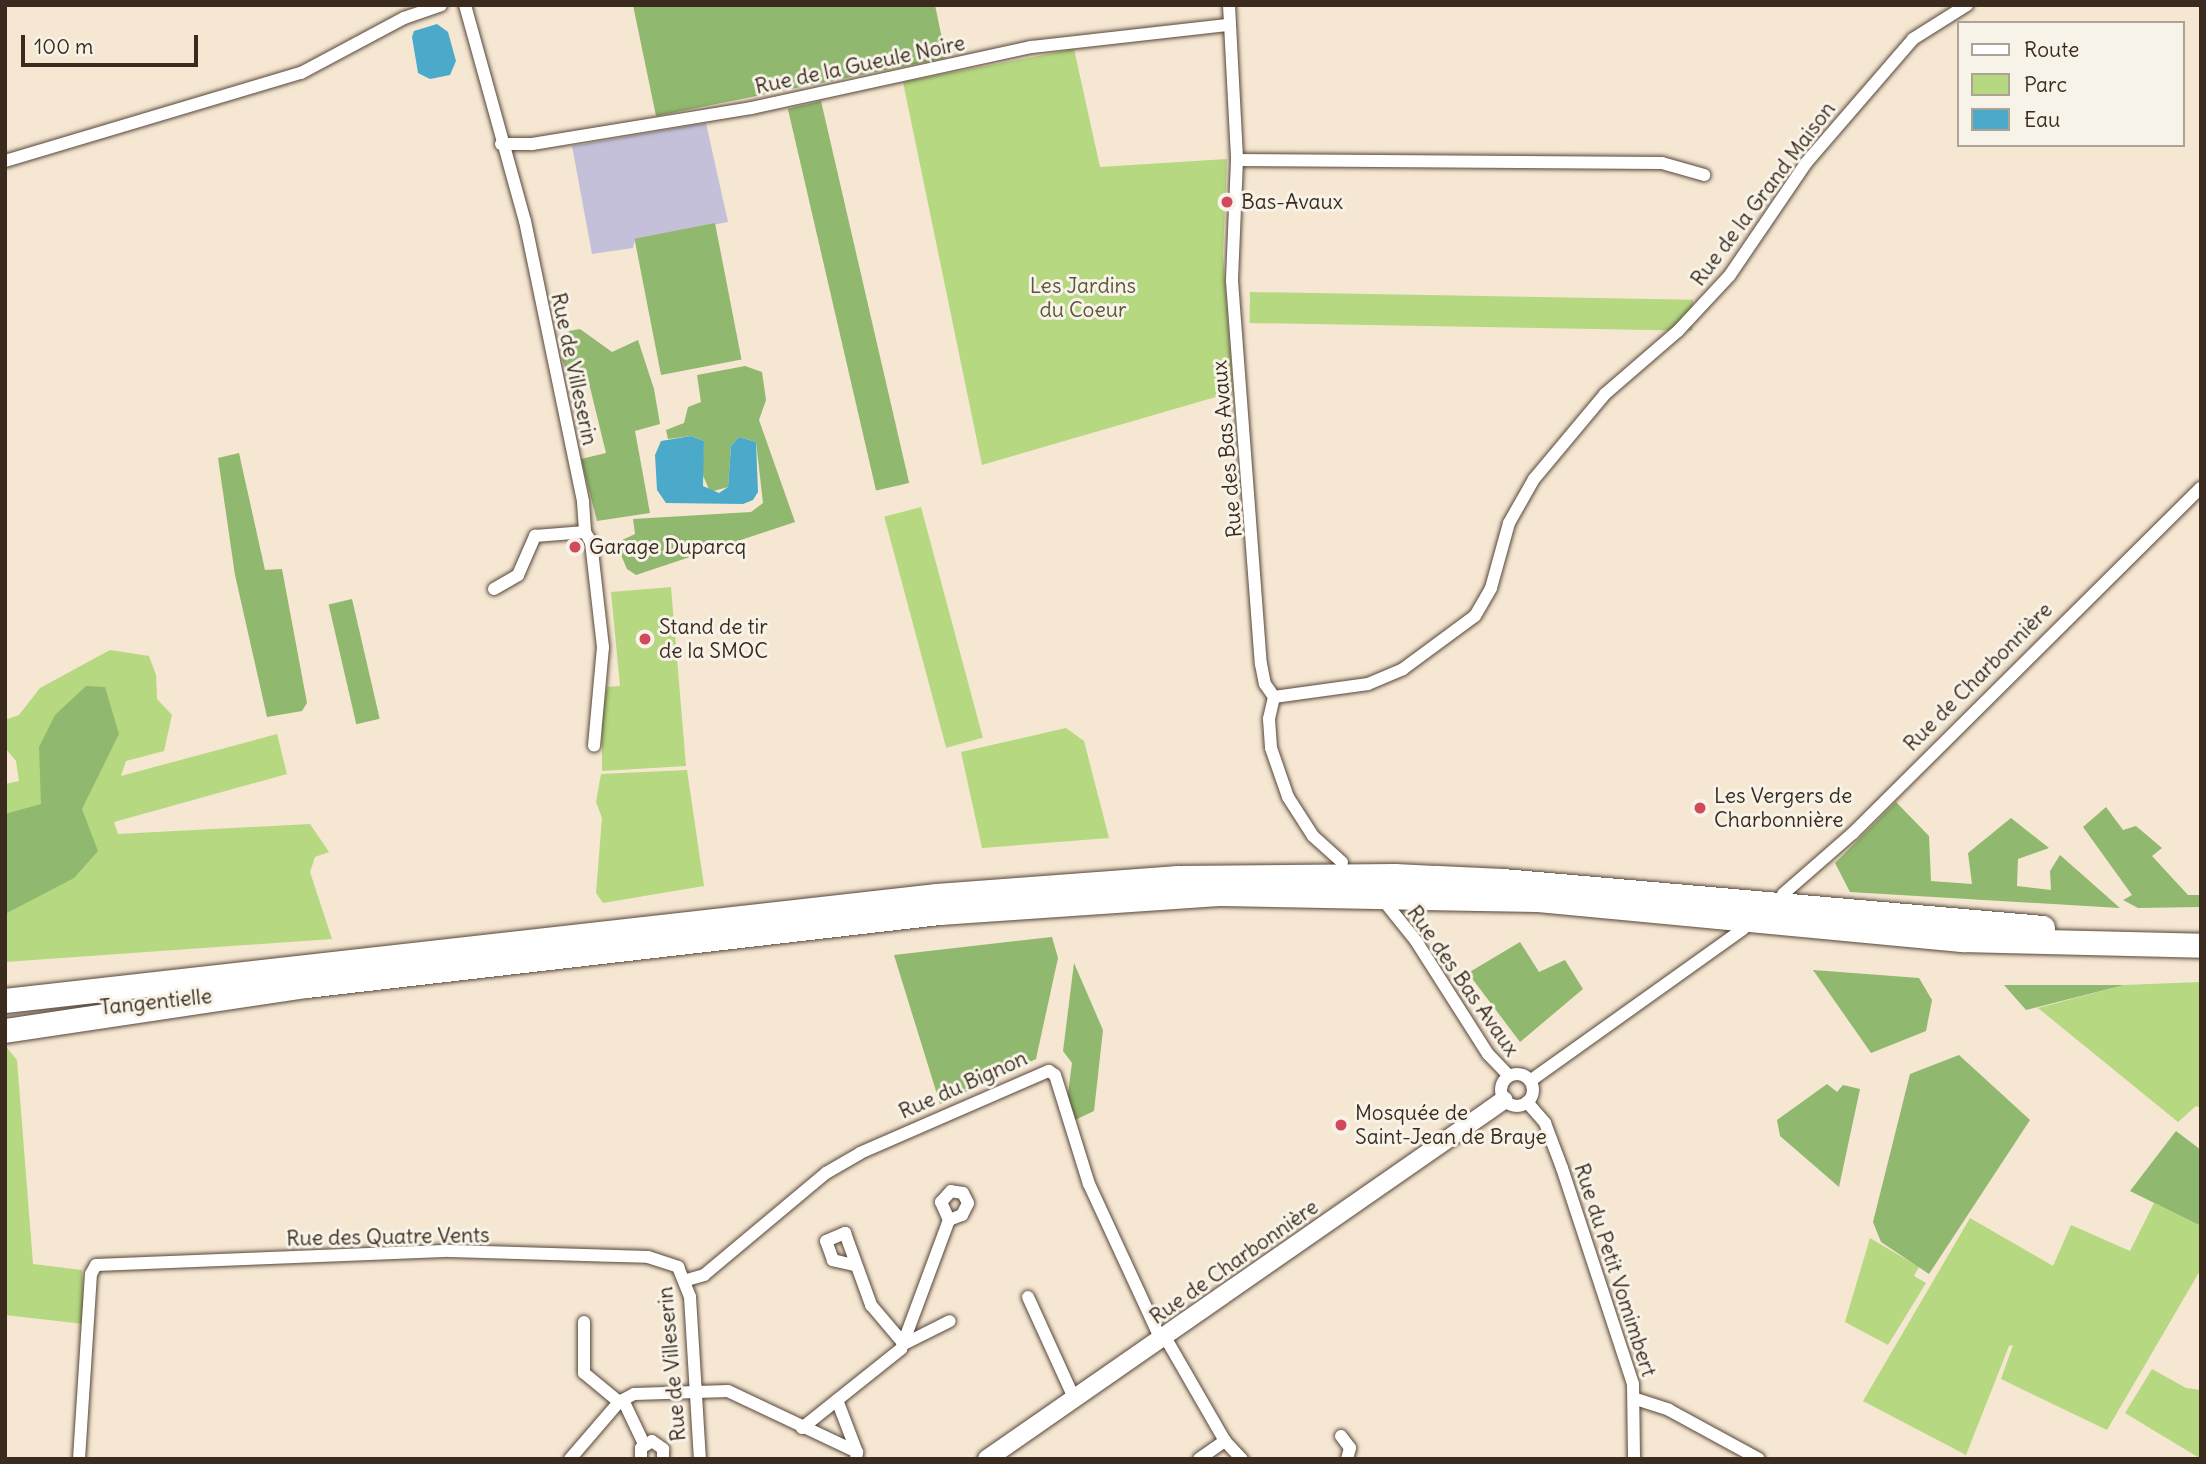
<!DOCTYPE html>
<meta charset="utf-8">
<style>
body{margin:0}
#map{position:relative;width:2206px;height:1464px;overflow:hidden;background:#f5e7d2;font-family:Delius,sans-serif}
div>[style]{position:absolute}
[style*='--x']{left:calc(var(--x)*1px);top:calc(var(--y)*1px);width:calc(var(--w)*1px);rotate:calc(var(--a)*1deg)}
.industrial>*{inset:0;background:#c5c0da}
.green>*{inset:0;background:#b5d880;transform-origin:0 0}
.forest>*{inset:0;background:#90b86e;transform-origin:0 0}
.water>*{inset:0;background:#4baaca}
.roads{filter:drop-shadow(0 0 2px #574639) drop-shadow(0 0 2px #574639)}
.street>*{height:12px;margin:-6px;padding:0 6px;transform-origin:6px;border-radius:6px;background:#fff}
.street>.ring{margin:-6px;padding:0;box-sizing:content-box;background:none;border:12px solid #fff;border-radius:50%}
.secondary>*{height:18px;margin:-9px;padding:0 9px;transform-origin:9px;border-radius:9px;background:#fff}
.highway>*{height:24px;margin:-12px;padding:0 12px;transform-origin:12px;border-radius:12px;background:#fff}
.dots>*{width:19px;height:19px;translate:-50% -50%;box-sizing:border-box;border:4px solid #f7f3e8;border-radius:50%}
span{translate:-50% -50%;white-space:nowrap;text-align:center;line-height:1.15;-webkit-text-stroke:6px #f7f3e8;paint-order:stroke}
.street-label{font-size:21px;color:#3b2a1e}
.poi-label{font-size:21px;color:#3b2a1e}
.left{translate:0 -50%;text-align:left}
.park-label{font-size:21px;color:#5a5636}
.frame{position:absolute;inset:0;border:7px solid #3b2a1e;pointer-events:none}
.legend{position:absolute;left:1957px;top:21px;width:228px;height:126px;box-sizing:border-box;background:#f7f3e8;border:2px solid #aca397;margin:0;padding:9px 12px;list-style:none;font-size:21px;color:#3b2a1e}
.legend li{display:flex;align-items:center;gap:14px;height:35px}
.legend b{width:35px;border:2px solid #aca397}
.scale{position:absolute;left:21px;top:35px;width:177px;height:32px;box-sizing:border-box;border:4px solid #3b2a1e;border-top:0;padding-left:9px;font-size:21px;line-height:24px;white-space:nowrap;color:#3b2a1e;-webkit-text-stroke:5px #f7f3e8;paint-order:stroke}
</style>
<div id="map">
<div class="industrial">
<i style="clip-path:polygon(706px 123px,728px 222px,635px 240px,633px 248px,592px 254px,572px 146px)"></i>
</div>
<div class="green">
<i style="clip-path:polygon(1074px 49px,1100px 167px,1227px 159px,1223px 255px,1233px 392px,982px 465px,903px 82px)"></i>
<i style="left:1250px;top:292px;width:443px;height:31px;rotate:1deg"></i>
<i style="left:921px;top:507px;width:239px;height:38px;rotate:75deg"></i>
<i style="clip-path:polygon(671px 587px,686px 766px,602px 771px,602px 714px,607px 687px,620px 686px,611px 592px)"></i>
<i style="clip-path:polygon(110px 650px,149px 656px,156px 675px,157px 699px,172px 715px,164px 751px,126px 761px,121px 776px,277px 734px,287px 774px,114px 822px,118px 834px,310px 824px,329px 852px,315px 857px,310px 872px,332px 939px,5px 962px,5px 784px,19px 781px,16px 761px,5px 748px,5px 720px,19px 715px,40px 688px)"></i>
<i style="clip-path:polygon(1066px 728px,1084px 741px,1109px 838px,982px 848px,961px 752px)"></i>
<i style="clip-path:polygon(687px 770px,704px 886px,603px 903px,596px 893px,602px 818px,596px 802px,601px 774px)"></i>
<i style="clip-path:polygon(2201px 982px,2201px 1108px,2196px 1106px,2178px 1122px,2038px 1008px,2124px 985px)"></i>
<i style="clip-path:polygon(7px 1048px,17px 1060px,33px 1264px,82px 1270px,84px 1324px,5px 1315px)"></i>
<i style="clip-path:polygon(2154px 1203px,2201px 1226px,2201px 1269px,2107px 1430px,2001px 1379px,2013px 1345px,2009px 1346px,1966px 1455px,1863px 1401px,1970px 1218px,2053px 1266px,2071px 1225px,2130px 1251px)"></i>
<i style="clip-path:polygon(1870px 1238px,1919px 1267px,1914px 1276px,1926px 1283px,1888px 1345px,1845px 1322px)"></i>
<i style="clip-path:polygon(2152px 1369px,2186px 1388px,2201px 1390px,2201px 1459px,2125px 1413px)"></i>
</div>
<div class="forest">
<i style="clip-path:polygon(633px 5px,935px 5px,946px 58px,656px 116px)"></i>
<i style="left:821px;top:101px;width:392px;height:34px;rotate:77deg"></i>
<i style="left:715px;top:223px;width:139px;height:82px;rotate:79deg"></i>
<i style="clip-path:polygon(580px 329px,612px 352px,638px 340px,654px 389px,660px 424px,635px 431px,650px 513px,597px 521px,581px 459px,606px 453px,586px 371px,567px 372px,561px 356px,569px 331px)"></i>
<i style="clip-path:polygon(745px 366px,762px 372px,766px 400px,759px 420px,795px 522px,636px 575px,627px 569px,621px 555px,622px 540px,635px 534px,633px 519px,751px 512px,763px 503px,756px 442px,739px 437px,731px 446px,728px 487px,710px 492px,702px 473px,704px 441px,691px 436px,668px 439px,666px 430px,684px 423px,688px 407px,701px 402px,697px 375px)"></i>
<i style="clip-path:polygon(239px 453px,265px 570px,282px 569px,307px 703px,302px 711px,267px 717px,235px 575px,218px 458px)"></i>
<i style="left:352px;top:599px;width:123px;height:24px;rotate:77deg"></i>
<i style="clip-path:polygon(86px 686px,105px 687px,119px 734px,82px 809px,98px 851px,74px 878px,5px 914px,5px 814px,41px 804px,39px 747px,55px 715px)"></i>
<i style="clip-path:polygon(1896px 802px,1929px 836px,1931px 881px,1972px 884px,1968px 853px,2011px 818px,2049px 848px,2018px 859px,2017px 886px,2051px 890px,2050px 871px,2060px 855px,2120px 908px,1850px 892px,1835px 863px)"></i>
<i style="clip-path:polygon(2106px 807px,2123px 830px,2136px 826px,2162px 848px,2152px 856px,2188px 895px,2201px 895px,2201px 907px,2138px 908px,2123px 900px,2132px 895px,2083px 827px)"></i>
<i style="clip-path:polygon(1052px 937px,1058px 958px,1036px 1059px,940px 1104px,894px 955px)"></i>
<i style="clip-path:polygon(1520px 942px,1539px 972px,1565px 960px,1583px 989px,1520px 1042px,1468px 973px)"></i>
<i style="clip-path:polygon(1074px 963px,1103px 1030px,1094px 1111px,1075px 1120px,1067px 1101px,1072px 1063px,1063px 1051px)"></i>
<i style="clip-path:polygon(1813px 970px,1919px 978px,1932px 1000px,1926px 1031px,1871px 1053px)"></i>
<i style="clip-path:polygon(2004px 985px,2124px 985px,2026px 1010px)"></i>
<i style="clip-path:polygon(1959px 1055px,2030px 1120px,1929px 1274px,1881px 1242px,1873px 1222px,1910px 1074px)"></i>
<i style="clip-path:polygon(1827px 1084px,1837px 1092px,1843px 1085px,1860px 1089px,1839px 1187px,1780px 1136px,1777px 1120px)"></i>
<i style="clip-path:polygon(2176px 1131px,2201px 1150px,2201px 1226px,2130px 1191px)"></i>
</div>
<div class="water">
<i style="clip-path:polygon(437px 24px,448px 32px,456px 61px,450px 75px,430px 79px,418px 73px,412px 37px,414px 31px)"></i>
<i style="clip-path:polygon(691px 436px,704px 441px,703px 486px,719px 493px,728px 487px,731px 446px,739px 437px,756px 442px,758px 492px,753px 500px,743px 504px,666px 503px,657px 490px,655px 455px,661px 441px)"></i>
</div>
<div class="roads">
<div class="street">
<i style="--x:465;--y:5;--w:224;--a:74.5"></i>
<i style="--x:525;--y:221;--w:287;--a:78.3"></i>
<i style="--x:583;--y:502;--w:30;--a:86"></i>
<i style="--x:585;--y:532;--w:12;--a:59"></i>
<i style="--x:591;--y:542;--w:106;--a:83.5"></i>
<i style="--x:603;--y:647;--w:99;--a:95.2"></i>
<i style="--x:1229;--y:5;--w:155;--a:87"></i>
<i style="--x:1237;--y:160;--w:121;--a:92.4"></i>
<i style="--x:1232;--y:281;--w:384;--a:85.7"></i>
<i style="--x:1261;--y:664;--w:20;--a:79"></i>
<i style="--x:1265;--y:684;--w:16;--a:55"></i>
<i style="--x:501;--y:144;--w:31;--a:0"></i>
<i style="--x:532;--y:144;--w:222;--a:-9.3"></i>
<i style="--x:751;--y:108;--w:287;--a:-12.3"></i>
<i style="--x:1031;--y:47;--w:198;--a:-6.4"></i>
<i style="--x:1237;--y:160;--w:425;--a:0.4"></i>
<i style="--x:1662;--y:163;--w:44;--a:15.9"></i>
<i style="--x:5;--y:161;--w:309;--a:-16.6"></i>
<i style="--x:301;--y:73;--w:117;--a:-28.1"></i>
<i style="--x:404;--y:18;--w:39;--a:-19"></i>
<i style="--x:494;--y:589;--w:28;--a:-30"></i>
<i style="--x:518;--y:575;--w:43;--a:-66.4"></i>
<i style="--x:535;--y:536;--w:50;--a:-4.6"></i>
<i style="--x:1274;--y:697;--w:95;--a:-7.9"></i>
<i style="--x:1368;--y:684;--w:38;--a:-23"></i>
<i style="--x:1403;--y:669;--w:89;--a:-36.4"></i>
<i style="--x:1475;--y:616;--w:32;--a:-60"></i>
<i style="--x:1491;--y:588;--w:67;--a:-74.5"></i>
<i style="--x:1509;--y:523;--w:51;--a:-60.4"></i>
<i style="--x:1534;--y:479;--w:111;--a:-50.1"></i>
<i style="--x:1605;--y:394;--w:96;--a:-40.8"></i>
<i style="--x:1678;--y:331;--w:76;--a:-47.1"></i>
<i style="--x:1730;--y:275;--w:135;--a:-55.8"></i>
<i style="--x:1806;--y:163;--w:164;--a:-49.2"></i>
<i style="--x:1913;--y:39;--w:64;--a:-32.2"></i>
<i style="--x:1274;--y:697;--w:23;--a:103"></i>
<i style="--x:1269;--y:719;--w:29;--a:86"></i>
<i style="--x:1271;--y:748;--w:52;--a:70.9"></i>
<i style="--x:1288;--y:797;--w:46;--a:57.3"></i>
<i style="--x:1313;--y:836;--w:39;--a:42"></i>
<i style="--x:1783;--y:894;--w:93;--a:-41.1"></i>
<i style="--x:1853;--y:833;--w:490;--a:-44.8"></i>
<i style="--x:1388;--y:906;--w:45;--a:51.3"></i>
<i style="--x:1416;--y:941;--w:134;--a:57.5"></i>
<i style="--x:1488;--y:1054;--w:30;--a:46"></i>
<i class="ring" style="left:1501px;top:1074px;width:20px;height:20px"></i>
<i style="--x:1530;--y:1081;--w:262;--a:-35.5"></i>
<i style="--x:1527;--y:1102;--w:28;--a:49"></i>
<i style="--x:1545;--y:1123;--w:48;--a:69.3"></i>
<i style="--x:1562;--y:1168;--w:227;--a:71.8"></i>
<i style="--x:1633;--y:1384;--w:75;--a:89.2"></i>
<i style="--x:854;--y:1265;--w:22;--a:-167"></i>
<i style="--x:833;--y:1260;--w:20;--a:-110"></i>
<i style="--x:826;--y:1241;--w:21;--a:-23"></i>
<i style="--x:845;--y:1233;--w:77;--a:70.1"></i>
<i style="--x:871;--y:1305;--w:51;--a:49.8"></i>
<i style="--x:904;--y:1344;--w:51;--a:-26.6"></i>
<i style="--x:687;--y:1280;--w:18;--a:-16"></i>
<i style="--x:704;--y:1275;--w:159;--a:-39.9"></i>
<i style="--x:826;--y:1173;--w:39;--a:-30"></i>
<i style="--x:860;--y:1153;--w:206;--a:-23.5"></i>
<i style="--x:1049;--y:1071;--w:7;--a:34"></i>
<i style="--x:1055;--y:1075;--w:114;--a:72.7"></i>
<i style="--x:1089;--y:1184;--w:172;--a:65.2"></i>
<i style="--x:1028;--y:1297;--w:111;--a:65.5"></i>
<i style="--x:584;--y:1322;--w:51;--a:90"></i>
<i style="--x:584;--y:1373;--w:45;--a:39.6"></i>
<i style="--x:1165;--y:1337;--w:120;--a:60"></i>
<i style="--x:1225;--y:1441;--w:25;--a:47"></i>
<i style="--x:1636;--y:1399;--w:35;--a:18"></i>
<i style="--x:1669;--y:1410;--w:102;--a:28.6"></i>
<i style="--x:623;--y:1400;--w:49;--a:64.5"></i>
<i style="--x:837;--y:1400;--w:56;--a:69"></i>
<i style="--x:802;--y:1428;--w:127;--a:-38.6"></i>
<i style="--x:901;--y:1349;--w:138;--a:-69.6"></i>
<i style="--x:949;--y:1220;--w:14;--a:-21"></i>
<i style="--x:962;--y:1215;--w:13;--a:-63"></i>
<i style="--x:968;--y:1203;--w:11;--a:-117"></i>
<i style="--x:963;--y:1193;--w:12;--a:-171"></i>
<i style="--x:951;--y:1191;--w:15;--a:132"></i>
<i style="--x:941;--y:1202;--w:20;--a:66"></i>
<i style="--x:1341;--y:1436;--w:15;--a:53"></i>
<i style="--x:1350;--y:1448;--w:11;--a:105"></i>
<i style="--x:79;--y:1459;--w:185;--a:-86.3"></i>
<i style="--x:91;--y:1274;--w:10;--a:-61"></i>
<i style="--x:96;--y:1265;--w:354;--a:-2.3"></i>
<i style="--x:450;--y:1251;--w:198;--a:1.7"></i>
<i style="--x:648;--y:1257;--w:32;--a:18"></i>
<i style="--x:678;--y:1267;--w:32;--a:68"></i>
<i style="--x:690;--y:1297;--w:162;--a:86.5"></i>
<i style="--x:570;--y:1459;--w:75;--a:-49.3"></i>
<i style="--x:619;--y:1402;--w:17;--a:-28"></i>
<i style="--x:634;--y:1394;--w:94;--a:-1.8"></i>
<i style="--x:728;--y:1391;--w:143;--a:25.3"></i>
<i style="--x:857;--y:1452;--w:7;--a:98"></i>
<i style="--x:641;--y:1459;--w:11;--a:-90"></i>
<i style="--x:641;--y:1448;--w:13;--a:-32"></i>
<i style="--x:652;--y:1441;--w:14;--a:36"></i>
<i style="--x:663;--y:1449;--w:10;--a:90"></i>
<i style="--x:1199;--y:1459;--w:32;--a:-35"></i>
</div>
<div class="secondary">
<i style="--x:987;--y:1459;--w:629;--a:-34.78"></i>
</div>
<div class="highway">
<i style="--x:5;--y:1001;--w:938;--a:-6.43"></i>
<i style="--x:937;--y:896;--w:242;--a:-4.3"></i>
<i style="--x:1178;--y:878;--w:217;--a:-0.5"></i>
<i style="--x:1395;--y:876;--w:108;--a:2.7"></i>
<i style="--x:1503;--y:881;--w:542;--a:4.97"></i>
<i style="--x:5;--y:1031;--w:305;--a:-8.5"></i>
<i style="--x:307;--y:986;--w:637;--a:-6.58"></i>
<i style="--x:940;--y:913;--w:283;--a:-3.9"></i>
<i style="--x:1222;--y:894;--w:315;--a:1.1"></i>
<i style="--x:1537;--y:900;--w:428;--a:5.4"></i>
<i style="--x:1963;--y:940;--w:238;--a:1.4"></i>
</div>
</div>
<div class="dots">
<i style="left:1227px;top:202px;background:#d1495b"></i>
<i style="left:575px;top:547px;background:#d1495b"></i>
<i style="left:645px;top:639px;background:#d1495b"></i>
<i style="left:1700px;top:808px;background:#d1495b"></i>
<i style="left:1341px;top:1125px;background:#d1495b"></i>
</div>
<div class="street-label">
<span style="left:860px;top:65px;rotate:-12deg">Rue de la Gueule Noire</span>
<span style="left:1763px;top:194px;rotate:-53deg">Rue de la Grand Maison</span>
<span style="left:574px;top:369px;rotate:78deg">Rue de Villeserin</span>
<span style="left:1227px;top:449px;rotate:-95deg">Rue des Bas Avaux</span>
<span style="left:1978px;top:677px;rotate:-45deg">Rue de Charbonnière</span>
<span style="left:1463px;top:981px;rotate:55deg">Rue des Bas Avaux</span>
<span style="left:156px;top:1002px;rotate:-6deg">Tangentielle</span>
<span style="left:963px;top:1085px;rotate:-24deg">Rue du Bignon</span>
<span style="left:388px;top:1237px;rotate:-1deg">Rue des Quatre Vents</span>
<span style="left:1234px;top:1262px;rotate:-35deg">Rue de Charbonnière</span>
<span style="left:1615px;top:1270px;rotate:72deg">Rue du Petit Vomimbert</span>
<span style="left:672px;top:1364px;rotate:-95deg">Rue de Villeserin</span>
</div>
<div class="poi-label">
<span class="left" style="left:1241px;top:202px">Bas-Avaux</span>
<span class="left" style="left:589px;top:547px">Garage Duparcq</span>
<span class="left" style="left:659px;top:639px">Stand de tir<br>de la SMOC</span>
<span class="left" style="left:1714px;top:808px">Les Vergers de<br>Charbonnière</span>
<span class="left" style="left:1355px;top:1125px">Mosquée de<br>Saint-Jean de Braye</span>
</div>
<div class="park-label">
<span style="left:1083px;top:298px">Les Jardins<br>du Coeur</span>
</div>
<div class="frame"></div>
<ul class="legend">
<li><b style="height:9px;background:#fff"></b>Route</li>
<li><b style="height:19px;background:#b5d880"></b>Parc</li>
<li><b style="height:19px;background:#4baaca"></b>Eau</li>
</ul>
<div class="scale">100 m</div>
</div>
